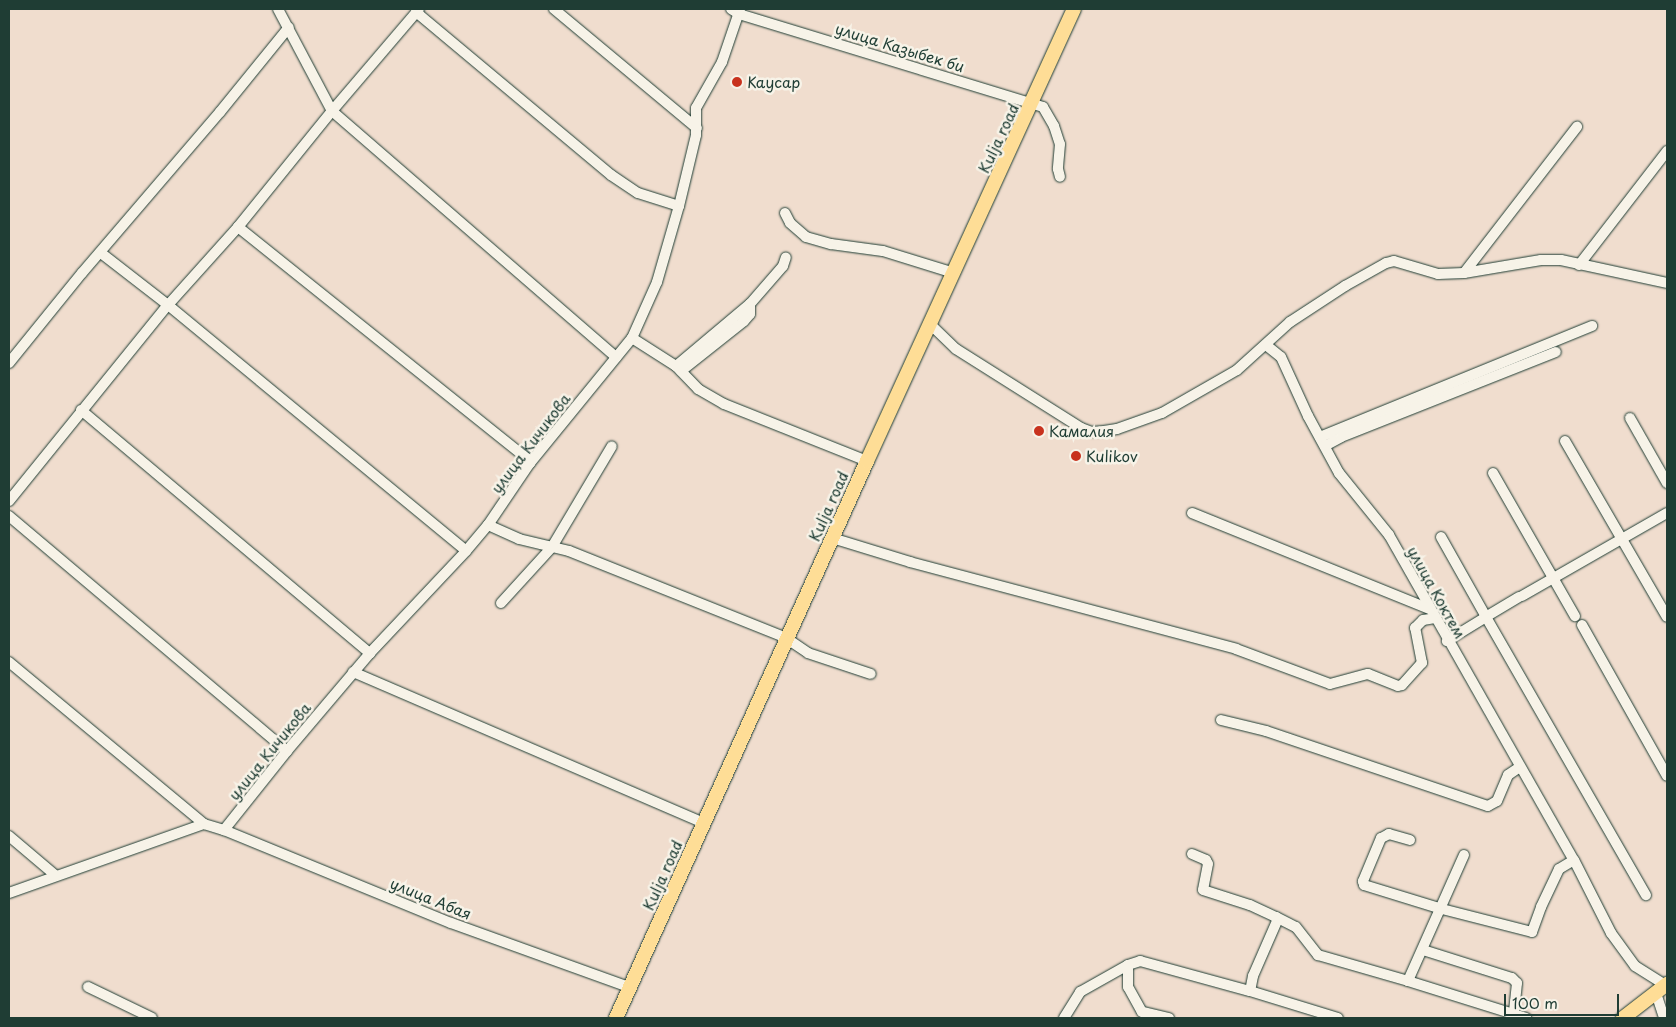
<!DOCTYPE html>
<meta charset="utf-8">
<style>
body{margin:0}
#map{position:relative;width:1676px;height:1027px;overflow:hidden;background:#f0ddce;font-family:"Playpen Sans",sans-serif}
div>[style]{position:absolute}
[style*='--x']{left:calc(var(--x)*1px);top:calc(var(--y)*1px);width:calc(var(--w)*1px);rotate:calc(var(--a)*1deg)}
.roads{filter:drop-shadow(0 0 1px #1f3d34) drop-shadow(0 0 1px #1f3d34)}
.minor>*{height:10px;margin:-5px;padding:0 5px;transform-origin:5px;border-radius:5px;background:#f7f3e8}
.major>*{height:14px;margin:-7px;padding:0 7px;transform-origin:7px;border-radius:7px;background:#fedd96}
.dots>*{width:14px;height:14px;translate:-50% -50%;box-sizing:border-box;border:2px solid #f7f3e8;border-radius:50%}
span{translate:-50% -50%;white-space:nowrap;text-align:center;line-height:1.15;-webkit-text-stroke:5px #f7f3e8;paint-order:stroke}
.street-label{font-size:15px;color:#1f3d34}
.poi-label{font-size:15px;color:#1f3d34}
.left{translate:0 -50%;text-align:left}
.frame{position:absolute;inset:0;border:10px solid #1f3d34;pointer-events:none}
.scale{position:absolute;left:1504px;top:994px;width:115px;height:22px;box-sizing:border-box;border:2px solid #1f3d34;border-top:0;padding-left:6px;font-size:15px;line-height:18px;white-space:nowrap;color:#1f3d34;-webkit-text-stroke:4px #f7f3e8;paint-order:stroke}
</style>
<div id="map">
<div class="roads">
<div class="minor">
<i style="--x:278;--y:9;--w:115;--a:62.1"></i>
<i style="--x:332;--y:111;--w:376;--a:40.9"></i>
<i style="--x:554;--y:9;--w:186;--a:39.8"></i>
<i style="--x:731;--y:9;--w:9;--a:32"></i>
<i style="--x:739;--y:14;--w:318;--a:17"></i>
<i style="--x:1043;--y:107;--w:22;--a:60"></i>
<i style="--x:1054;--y:126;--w:19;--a:72"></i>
<i style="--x:1060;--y:144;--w:25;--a:95"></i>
<i style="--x:1058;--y:169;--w:8;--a:76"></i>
<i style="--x:416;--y:12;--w:254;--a:39.9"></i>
<i style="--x:611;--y:175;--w:32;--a:34"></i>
<i style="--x:638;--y:193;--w:43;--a:17.6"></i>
<i style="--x:785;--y:213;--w:11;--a:63"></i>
<i style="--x:790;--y:223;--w:21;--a:41"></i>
<i style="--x:806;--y:237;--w:26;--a:16"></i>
<i style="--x:831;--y:244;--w:52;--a:7.7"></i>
<i style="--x:883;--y:251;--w:74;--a:17.2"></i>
<i style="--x:238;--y:227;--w:368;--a:38.7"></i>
<i style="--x:525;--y:457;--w:8;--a:50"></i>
<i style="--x:101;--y:253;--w:85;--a:37.8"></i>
<i style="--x:168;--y:305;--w:386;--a:39.5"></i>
<i style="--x:1579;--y:265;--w:144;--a:-52.3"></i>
<i style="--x:1464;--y:273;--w:185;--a:-52.3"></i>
<i style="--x:930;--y:324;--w:36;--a:44"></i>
<i style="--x:956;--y:349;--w:148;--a:32.3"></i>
<i style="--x:1081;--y:428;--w:12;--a:20"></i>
<i style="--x:1092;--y:432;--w:12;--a:-5"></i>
<i style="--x:1104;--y:431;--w:13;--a:-9"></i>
<i style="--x:1117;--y:429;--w:48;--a:-19.6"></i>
<i style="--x:1162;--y:413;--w:86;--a:-29.8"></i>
<i style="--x:1237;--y:370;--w:72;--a:-42.2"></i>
<i style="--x:1290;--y:322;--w:66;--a:-33.2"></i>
<i style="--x:1345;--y:286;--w:47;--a:-29.3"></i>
<i style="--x:1386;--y:263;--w:8;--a:-14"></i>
<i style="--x:1394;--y:261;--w:46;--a:16.5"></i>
<i style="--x:1438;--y:274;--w:26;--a:-2"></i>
<i style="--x:1464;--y:273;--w:78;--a:-9.6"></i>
<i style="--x:1541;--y:260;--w:20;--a:0"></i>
<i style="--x:1561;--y:260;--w:108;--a:12.2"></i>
<i style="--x:632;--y:338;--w:52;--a:32.5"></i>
<i style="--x:676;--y:366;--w:32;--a:46"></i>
<i style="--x:698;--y:389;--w:30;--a:30"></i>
<i style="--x:724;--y:404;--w:154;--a:21.7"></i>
<i style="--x:1266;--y:345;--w:19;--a:39"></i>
<i style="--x:1281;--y:357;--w:65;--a:65.4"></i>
<i style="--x:1308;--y:416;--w:65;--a:61.5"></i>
<i style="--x:1339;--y:473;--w:80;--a:51.1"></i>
<i style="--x:1389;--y:535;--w:374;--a:60.4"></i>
<i style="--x:9;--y:363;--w:116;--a:-51"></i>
<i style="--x:82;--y:273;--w:212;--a:-49.4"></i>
<i style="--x:220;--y:112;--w:109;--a:-50.9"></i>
<i style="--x:676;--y:366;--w:97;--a:-40"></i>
<i style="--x:750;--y:304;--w:50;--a:-49"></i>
<i style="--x:783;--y:266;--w:9;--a:-72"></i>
<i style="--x:681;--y:371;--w:80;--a:-38.4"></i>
<i style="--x:744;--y:321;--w:9;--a:-49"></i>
<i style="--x:750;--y:314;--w:10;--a:-90"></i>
<i style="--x:81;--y:410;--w:378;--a:40.1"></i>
<i style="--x:1630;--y:418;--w:75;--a:60.4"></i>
<i style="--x:1320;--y:437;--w:294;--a:-22.2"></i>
<i style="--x:1565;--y:441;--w:203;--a:59.9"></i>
<i style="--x:1325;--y:446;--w:18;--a:-29"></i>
<i style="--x:1341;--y:437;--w:231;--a:-21.6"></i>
<i style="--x:1493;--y:473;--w:165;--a:60.2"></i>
<i style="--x:9;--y:501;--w:252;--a:-51"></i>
<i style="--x:168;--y:305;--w:105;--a:-48.1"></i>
<i style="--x:238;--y:227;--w:149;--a:-51"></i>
<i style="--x:332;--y:111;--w:134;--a:-49.5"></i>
<i style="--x:1192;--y:513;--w:257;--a:22"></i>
<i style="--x:9;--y:516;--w:364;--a:40.2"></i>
<i style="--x:488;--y:525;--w:34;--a:24"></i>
<i style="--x:519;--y:539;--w:51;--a:13.5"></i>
<i style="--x:569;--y:551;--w:234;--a:21.8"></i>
<i style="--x:786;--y:638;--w:27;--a:34"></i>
<i style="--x:808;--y:653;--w:66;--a:18.4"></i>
<i style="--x:1441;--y:537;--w:92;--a:60.6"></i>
<i style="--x:1486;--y:617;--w:46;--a:148.4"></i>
<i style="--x:832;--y:538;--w:82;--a:17.1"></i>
<i style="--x:910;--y:562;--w:337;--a:14.9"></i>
<i style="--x:1236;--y:649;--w:100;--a:20.4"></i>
<i style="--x:1330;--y:684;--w:39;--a:-15"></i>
<i style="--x:1368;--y:674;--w:32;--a:22"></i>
<i style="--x:1398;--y:686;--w:4;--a:-14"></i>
<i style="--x:1402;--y:685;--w:30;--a:-48"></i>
<i style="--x:1422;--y:663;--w:36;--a:-101"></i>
<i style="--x:1415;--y:628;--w:11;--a:-45"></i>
<i style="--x:1423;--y:620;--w:12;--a:-9"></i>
<i style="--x:1522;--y:596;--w:167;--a:-29.8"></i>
<i style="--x:1519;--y:597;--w:39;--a:149"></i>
<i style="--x:1486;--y:617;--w:321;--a:60.1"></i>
<i style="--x:501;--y:603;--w:76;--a:-47.7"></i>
<i style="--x:552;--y:547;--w:117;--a:-59.3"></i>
<i style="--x:1582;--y:625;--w:173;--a:60.6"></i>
<i style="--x:9;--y:662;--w:254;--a:39.7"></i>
<i style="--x:204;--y:824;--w:21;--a:17"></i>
<i style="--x:224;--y:830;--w:245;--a:22.3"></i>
<i style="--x:451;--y:923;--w:189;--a:19.8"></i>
<i style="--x:353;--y:672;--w:381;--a:23.3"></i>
<i style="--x:1221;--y:720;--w:46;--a:13.7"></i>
<i style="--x:1266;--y:731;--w:234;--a:18.7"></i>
<i style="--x:1488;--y:806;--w:10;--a:-29"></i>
<i style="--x:1497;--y:801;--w:28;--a:-67"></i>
<i style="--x:1508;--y:775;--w:14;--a:-34"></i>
<i style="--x:224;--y:830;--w:101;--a:-51.4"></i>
<i style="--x:287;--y:751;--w:128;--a:-49.7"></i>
<i style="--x:370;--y:653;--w:140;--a:-46.7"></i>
<i style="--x:466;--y:551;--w:34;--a:-50"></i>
<i style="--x:488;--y:525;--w:75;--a:-55.9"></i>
<i style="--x:530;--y:463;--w:161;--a:-50.8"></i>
<i style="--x:632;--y:338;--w:61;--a:-65.9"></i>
<i style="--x:657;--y:282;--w:79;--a:-73.9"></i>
<i style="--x:679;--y:206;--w:73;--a:-76.5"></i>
<i style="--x:696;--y:135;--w:27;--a:-90"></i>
<i style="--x:696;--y:108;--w:53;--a:-60.5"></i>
<i style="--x:722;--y:62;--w:56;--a:-71.2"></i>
<i style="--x:9;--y:836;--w:60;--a:40.3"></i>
<i style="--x:1410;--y:840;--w:22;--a:-164"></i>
<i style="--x:1389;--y:834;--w:9;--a:153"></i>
<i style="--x:1381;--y:838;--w:47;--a:112.7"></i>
<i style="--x:1363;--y:881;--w:4;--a:76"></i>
<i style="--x:1364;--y:885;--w:82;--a:17.1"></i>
<i style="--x:1442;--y:909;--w:93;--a:14.3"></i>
<i style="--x:1532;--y:932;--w:27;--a:-70"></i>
<i style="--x:1541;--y:907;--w:42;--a:-64.7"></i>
<i style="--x:1559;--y:869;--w:17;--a:-31"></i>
<i style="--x:1574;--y:860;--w:82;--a:63.1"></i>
<i style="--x:1611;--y:933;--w:41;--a:54"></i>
<i style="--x:1635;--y:966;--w:38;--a:32"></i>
<i style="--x:1192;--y:854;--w:15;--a:23"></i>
<i style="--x:1206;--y:860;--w:4;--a:63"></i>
<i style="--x:1208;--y:864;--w:26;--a:101"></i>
<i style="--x:1203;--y:890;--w:49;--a:17.7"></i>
<i style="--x:1250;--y:905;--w:29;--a:25"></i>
<i style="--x:1276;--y:917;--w:4;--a:76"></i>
<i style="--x:1277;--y:921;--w:60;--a:113.6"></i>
<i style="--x:1253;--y:976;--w:15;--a:101"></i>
<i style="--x:1250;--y:991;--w:92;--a:17.1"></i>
<i style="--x:1464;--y:855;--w:138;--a:114"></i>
<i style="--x:1408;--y:981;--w:124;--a:17.4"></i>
<i style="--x:9;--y:893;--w:207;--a:-19.5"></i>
<i style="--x:1276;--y:917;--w:22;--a:27"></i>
<i style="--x:1296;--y:927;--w:36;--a:52"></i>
<i style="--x:1318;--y:955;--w:94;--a:16.1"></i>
<i style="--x:1423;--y:950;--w:93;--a:17.5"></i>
<i style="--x:1512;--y:978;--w:7;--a:45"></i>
<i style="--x:1517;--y:983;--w:31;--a:96"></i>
<i style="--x:88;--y:987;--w:71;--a:25.8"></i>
<i style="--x:1656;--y:993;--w:26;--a:72"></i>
<i style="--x:1064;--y:1018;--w:31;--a:-58"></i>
<i style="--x:1080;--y:992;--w:55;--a:-29.4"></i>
<i style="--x:1169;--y:1018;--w:28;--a:-167"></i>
<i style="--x:1142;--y:1012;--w:29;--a:-119"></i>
<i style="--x:1128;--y:987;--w:22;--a:-90"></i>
<i style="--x:1128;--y:965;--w:13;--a:-18"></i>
<i style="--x:1140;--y:961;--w:114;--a:15.3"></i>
</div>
<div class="major">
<i style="--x:616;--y:1018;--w:611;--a:-65.74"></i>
<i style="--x:867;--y:461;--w:497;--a:-65.4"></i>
<i style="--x:1623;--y:1018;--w:56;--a:-37.7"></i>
</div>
</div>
<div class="dots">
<i style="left:737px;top:82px;background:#c8321e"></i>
<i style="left:1039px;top:431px;background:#c8321e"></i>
<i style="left:1076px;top:456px;background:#c8321e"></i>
</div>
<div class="street-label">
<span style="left:900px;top:47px;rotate:17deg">улица Казыбек би</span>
<span style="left:998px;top:138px;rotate:-65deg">Kulja road</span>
<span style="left:530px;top:443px;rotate:-53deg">улица Кичикова</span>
<span style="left:828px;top:506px;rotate:-66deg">Kulja road</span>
<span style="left:1437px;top:592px;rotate:61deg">улица Коктем</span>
<span style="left:269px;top:751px;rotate:-51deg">улица Кичикова</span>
<span style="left:662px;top:875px;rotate:-66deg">Kulja road</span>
<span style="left:431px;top:898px;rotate:22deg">улица Абая</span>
</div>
<div class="poi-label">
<span class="left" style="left:747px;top:82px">Каусар</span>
<span class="left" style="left:1049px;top:431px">Камалия</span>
<span class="left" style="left:1086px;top:456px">Kulikov</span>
</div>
<div class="frame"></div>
<div class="scale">100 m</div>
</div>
